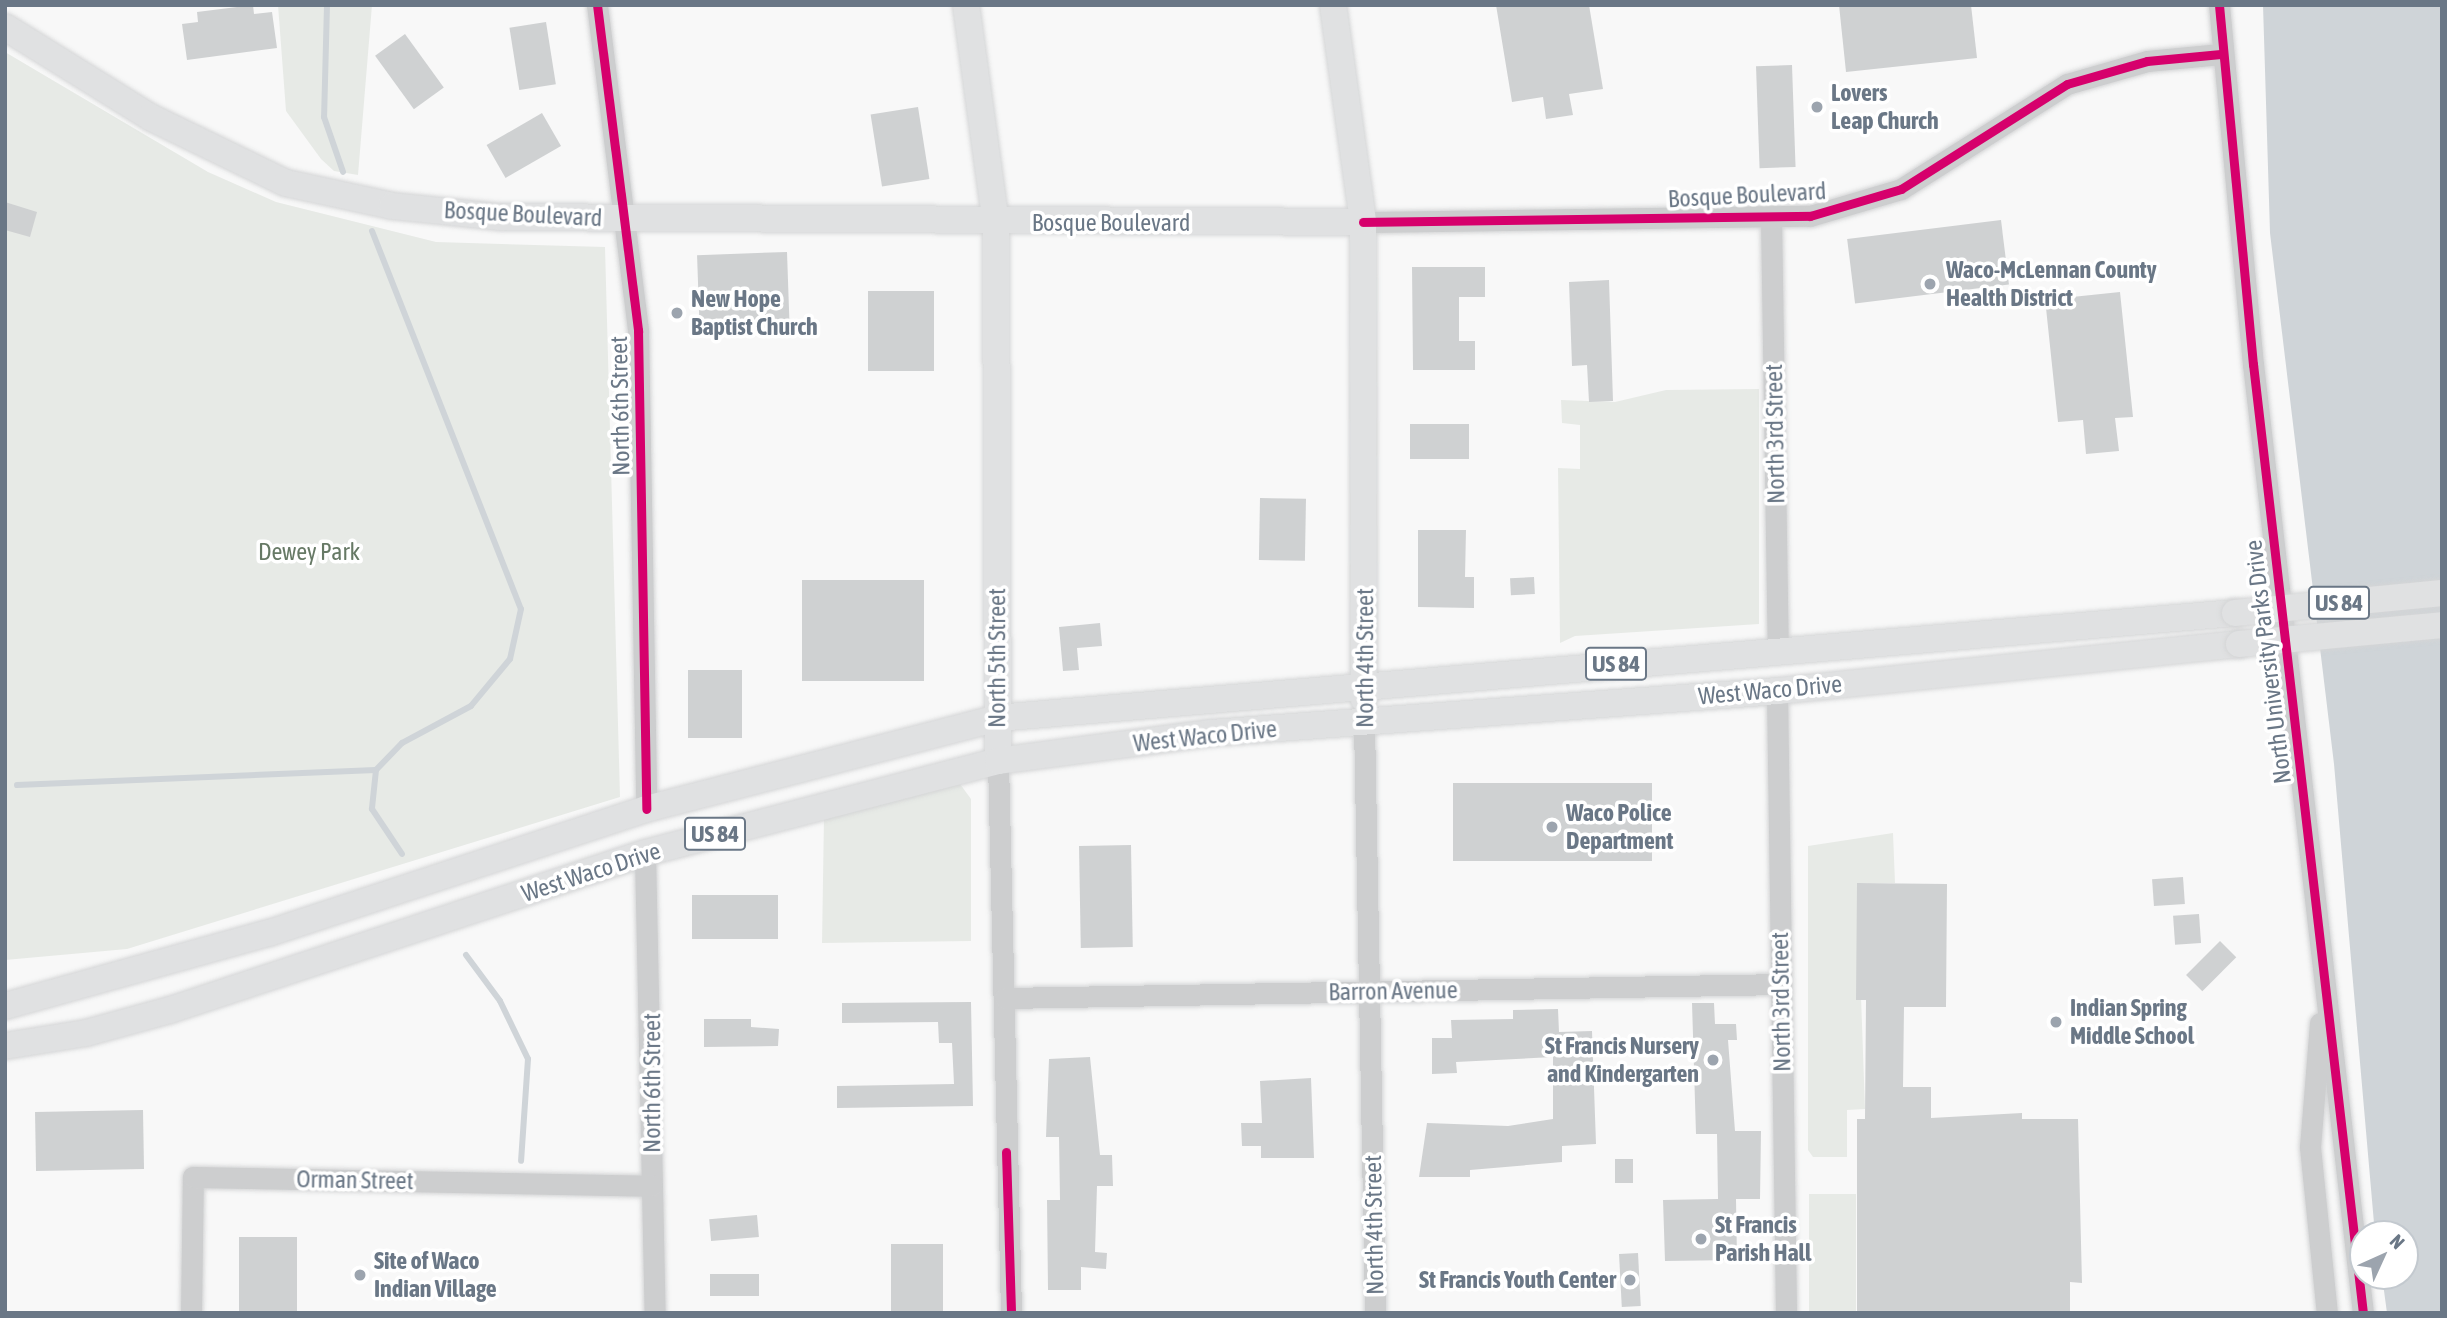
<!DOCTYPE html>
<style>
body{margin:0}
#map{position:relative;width:2447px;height:1318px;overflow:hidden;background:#f8f8f8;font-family:"Asap Condensed",sans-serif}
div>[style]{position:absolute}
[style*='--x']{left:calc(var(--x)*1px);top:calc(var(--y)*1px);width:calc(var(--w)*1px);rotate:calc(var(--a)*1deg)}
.green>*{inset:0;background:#e7eae6;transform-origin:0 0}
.water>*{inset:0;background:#cfd4d8}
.stream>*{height:6px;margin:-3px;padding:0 3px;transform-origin:3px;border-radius:3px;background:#cfd4d8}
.building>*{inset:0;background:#cfd1d2;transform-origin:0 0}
.roads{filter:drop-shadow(0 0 2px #d4d5d6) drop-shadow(0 0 2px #d4d5d6)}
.minor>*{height:21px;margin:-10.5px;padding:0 10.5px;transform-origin:10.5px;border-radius:10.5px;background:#cdcecf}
.major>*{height:26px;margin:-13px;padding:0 13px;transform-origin:13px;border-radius:13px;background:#e0e1e2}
.bridges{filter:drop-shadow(0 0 2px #d4d5d6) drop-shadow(0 0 2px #d4d5d6)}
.major-bridge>*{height:26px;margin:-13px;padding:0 13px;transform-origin:13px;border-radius:13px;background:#e0e1e2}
.cycleway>*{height:9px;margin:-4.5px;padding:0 4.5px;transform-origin:4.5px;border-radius:4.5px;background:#d6006c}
.dots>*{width:19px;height:19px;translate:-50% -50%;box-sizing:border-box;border:4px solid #fff;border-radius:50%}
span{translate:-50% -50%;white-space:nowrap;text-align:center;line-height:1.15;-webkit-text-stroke:7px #fff;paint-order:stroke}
.shield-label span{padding:2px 5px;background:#fff;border:2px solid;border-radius:5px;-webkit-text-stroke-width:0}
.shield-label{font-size:23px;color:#6a7786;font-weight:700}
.poi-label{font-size:24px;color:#6a7786;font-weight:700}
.left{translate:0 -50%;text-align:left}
.right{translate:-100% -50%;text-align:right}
.street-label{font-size:24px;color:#6a7786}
.park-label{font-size:24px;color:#667965}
.frame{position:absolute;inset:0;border:7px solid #6a7786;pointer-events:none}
.north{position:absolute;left:2349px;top:1220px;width:70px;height:70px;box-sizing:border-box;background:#fff;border:2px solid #c3c9cf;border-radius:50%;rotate:45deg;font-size:19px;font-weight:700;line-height:28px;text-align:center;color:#6a7786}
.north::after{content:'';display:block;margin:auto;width:24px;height:32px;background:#9ca4ae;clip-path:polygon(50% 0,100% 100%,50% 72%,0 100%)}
</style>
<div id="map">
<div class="green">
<i style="clip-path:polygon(278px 5px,372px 5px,358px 175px,334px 171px,321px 159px,286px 111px)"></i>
<i style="clip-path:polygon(5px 52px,208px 172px,276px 202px,436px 242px,605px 247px,620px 797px,127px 949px,5px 960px)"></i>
<i style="clip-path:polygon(1759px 389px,1759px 624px,1575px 636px,1560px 643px,1558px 468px,1580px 469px,1580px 425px,1562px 423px,1561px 400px,1615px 402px,1666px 390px)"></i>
<i style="clip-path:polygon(960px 784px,971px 799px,971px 941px,822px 943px,824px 816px)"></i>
<i style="clip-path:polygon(1893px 833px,1895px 883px,1857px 883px,1865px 1109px,1847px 1110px,1847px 1157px,1813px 1157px,1808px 1150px,1808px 846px)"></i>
<i style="left:1809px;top:1194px;width:47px;height:119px"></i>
</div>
<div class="water">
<i style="clip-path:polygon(2263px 5px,2442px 5px,2442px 1313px,2387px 1313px,2382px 1276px,2405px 1276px,2405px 1234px,2375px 1234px,2374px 1223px,2334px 764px,2270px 233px)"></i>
</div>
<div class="stream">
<i style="--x:327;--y:5;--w:112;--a:91.5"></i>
<i style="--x:324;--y:117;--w:58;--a:70.9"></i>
<i style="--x:372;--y:231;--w:406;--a:68.5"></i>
<i style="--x:521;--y:609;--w:51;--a:102.4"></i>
<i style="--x:510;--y:659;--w:61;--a:129.7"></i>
<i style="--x:471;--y:706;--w:78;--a:151.8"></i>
<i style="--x:402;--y:743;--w:37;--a:134"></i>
<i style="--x:376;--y:770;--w:39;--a:96"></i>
<i style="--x:372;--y:809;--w:54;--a:56.3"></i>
<i style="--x:17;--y:785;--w:359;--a:-2.4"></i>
<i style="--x:466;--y:955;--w:57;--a:53.5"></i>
<i style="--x:500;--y:1001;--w:64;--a:64.2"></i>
<i style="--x:528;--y:1059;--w:102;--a:93.9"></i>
</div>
<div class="building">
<i style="clip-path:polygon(253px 5px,254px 14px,272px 12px,277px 48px,187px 60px,182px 24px,198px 22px,197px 12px)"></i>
<i style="clip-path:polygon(1496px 5px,1589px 5px,1603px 89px,1569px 94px,1573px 115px,1546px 119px,1543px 97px,1512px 102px)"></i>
<i style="clip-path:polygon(1839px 5px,1971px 5px,1977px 58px,1846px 72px)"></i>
<i style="left:546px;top:22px;width:63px;height:37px;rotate:81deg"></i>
<i style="left:405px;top:34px;width:66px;height:37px;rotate:54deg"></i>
<i style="left:1792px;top:65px;width:102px;height:36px;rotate:88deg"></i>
<i style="left:918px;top:107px;width:73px;height:48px;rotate:81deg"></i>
<i style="left:542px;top:113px;width:38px;height:64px;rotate:60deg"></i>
<i style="clip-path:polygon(5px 202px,37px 212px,30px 237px,5px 230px)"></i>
<i style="left:2001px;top:220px;width:65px;height:155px;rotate:83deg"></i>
<i style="left:787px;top:252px;width:76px;height:90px;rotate:88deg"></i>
<i style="clip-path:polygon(1412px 267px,1485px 267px,1485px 297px,1459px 297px,1459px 341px,1475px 341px,1475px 370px,1413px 370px)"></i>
<i style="clip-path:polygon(1609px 280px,1613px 401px,1589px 402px,1587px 365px,1572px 366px,1569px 282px)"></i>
<i style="left:868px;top:291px;width:66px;height:80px"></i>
<i style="clip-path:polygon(2120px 292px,2133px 417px,2115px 418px,2119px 451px,2086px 454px,2083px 420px,2058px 422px,2046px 308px,2073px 305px,2072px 297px)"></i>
<i style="left:1410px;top:424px;width:59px;height:35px"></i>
<i style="left:1260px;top:498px;width:46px;height:62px;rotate:1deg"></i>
<i style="clip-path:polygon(1418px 530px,1466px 530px,1465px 577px,1474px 577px,1474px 608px,1418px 607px)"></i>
<i style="left:1534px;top:577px;width:17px;height:24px;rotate:87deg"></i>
<i style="left:802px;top:580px;width:122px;height:101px"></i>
<i style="clip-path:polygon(1100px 623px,1102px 646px,1077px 648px,1079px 670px,1063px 671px,1059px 627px)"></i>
<i style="left:688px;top:670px;width:54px;height:68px"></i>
<i style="left:1453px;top:783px;width:199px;height:78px"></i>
<i style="left:1131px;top:845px;width:102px;height:52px;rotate:89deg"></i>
<i style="left:2183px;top:877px;width:27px;height:31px;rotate:86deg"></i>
<i style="clip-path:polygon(1857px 883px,1947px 884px,1946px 1007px,1904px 1007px,1903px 1087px,1931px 1087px,1931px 1118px,2022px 1113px,2022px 1119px,2078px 1119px,2082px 1283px,2070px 1282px,2070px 1313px,1857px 1313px,1857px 1119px,1865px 1119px,1866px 1000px,1856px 1000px)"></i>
<i style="left:692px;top:895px;width:86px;height:44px"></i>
<i style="left:2199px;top:914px;width:29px;height:26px;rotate:86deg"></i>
<i style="left:2220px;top:941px;width:23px;height:48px;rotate:45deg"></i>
<i style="clip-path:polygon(971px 1002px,973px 1106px,837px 1108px,837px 1086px,954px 1084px,952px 1043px,939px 1043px,938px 1022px,842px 1023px,842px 1003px)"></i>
<i style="clip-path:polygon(1692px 1003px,1714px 1003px,1715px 1024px,1736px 1024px,1737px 1040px,1728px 1040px,1735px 1131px,1761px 1131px,1760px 1199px,1736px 1199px,1737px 1260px,1665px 1261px,1663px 1200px,1718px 1199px,1717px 1134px,1696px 1134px)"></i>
<i style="clip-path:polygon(1558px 1009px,1559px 1032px,1592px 1031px,1596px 1144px,1562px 1146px,1562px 1162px,1470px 1170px,1470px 1177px,1419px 1177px,1427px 1123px,1508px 1126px,1553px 1119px,1553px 1057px,1456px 1062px,1457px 1073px,1432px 1074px,1432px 1038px,1452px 1038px,1451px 1020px,1513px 1019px,1513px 1010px)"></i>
<i style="clip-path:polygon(704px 1019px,751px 1019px,751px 1027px,779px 1029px,778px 1046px,704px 1047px)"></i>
<i style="clip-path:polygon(1090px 1057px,1100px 1155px,1112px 1155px,1113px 1186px,1097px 1186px,1095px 1252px,1107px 1253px,1106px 1269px,1081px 1267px,1081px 1290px,1048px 1290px,1047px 1200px,1060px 1200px,1059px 1137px,1046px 1137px,1049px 1059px)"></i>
<i style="clip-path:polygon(1311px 1078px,1314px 1158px,1261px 1158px,1261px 1146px,1242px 1146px,1241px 1123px,1262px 1123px,1260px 1081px)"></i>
<i style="left:143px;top:1110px;width:59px;height:108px;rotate:89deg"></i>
<i style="left:1615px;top:1159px;width:18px;height:24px"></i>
<i style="left:757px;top:1215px;width:22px;height:48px;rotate:85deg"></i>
<i style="left:239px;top:1237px;width:58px;height:76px"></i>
<i style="left:891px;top:1244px;width:52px;height:69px"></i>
<i style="left:1638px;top:1253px;width:53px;height:19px;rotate:87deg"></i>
<i style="left:710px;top:1274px;width:49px;height:22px"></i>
</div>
<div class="roads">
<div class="minor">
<i style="--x:597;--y:5;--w:328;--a:82.8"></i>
<i style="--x:638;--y:330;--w:479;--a:89"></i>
<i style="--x:2219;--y:5;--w:361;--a:84.6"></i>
<i style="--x:2253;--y:364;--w:955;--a:83.39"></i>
<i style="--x:1771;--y:217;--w:434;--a:89.1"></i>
<i style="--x:1363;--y:222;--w:447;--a:-0.8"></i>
<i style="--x:1810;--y:216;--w:95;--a:-16.5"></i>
<i style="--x:1901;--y:189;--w:196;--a:-32.3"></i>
<i style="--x:2067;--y:84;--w:83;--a:-16"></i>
<i style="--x:2147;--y:61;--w:74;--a:-5.4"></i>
<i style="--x:1777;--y:691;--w:622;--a:89.17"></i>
<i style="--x:1364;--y:722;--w:591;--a:88.93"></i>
<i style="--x:998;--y:761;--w:552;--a:88.65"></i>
<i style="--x:645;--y:853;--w:460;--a:88.8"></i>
<i style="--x:1005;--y:998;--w:776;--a:-1.03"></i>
<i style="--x:2320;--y:1023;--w:124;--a:94.6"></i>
<i style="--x:2310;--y:1147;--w:167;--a:84.2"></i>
<i style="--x:191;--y:1313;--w:136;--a:-89.2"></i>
<i style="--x:193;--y:1177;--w:459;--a:1.1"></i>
</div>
<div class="major">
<i style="--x:966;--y:5;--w:220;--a:82.2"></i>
<i style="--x:996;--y:223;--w:538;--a:89.79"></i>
<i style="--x:1333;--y:5;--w:219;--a:82.1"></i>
<i style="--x:1363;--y:222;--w:477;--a:89.9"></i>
<i style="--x:5;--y:27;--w:171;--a:31.8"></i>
<i style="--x:150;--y:117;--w:151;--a:25.9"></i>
<i style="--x:286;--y:183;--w:108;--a:12.2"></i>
<i style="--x:392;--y:206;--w:109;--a:5.8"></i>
<i style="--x:500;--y:217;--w:863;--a:0.33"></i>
<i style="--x:5;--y:1006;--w:274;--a:-15.5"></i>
<i style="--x:269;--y:933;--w:397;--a:-18.2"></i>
<i style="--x:646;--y:809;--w:363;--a:-14.5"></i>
<i style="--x:997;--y:718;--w:1242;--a:-4.85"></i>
<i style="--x:5;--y:1046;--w:82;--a:-9.1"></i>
<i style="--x:86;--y:1033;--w:87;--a:-15.3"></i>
<i style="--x:170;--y:1010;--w:500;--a:-18.29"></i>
<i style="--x:645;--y:853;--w:365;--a:-14.6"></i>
<i style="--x:998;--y:761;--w:215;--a:-7.5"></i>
<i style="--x:1211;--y:733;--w:568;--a:-4.24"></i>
<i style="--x:1777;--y:691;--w:464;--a:-5.8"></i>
</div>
</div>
<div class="bridges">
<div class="major-bridge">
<i style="--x:2235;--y:613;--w:208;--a:-5.5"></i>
<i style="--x:2239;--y:644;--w:204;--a:-5.3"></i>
</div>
</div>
<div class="cycleway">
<i style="--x:597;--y:5;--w:328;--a:82.8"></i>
<i style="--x:638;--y:330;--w:479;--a:89"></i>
<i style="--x:2219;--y:5;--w:361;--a:84.6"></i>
<i style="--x:2253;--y:364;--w:955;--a:83.39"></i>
<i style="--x:1363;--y:222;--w:447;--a:-0.8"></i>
<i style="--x:1810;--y:216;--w:95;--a:-16.5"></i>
<i style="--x:1901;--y:189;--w:196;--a:-32.3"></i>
<i style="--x:2067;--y:84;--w:83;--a:-16"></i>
<i style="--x:2147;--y:61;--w:74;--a:-5.4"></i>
<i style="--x:1006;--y:1152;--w:161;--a:88.2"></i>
</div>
<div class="dots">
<i style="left:1817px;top:107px;background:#9ca4ae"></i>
<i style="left:1930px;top:284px;background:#9ca4ae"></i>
<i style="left:677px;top:313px;background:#9ca4ae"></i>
<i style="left:1552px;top:827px;background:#9ca4ae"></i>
<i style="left:2056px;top:1022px;background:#9ca4ae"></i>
<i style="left:1713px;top:1060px;background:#9ca4ae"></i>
<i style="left:1701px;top:1239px;background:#9ca4ae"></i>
<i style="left:360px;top:1275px;background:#9ca4ae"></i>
<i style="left:1630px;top:1280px;background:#9ca4ae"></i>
</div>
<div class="shield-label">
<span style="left:2339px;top:603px">US 84</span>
<span style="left:1616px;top:664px">US 84</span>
<span style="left:715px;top:834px">US 84</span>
</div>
<div class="poi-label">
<span class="left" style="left:1831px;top:107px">Lovers<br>Leap Church</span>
<span class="left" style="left:1946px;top:284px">Waco-McLennan County<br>Health District</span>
<span class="left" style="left:691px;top:313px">New Hope<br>Baptist Church</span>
<span class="left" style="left:1566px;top:827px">Waco Police<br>Department</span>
<span class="left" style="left:2070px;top:1022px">Indian Spring<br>Middle School</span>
<span class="right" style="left:1699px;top:1060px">St Francis Nursery<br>and Kindergarten</span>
<span class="left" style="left:1715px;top:1239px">St Francis<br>Parish Hall</span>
<span class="left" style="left:374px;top:1275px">Site of Waco<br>Indian Village</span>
<span class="right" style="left:1616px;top:1280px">St Francis Youth Center</span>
</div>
<div class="street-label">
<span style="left:1747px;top:195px;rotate:-3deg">Bosque Boulevard</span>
<span style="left:523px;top:214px;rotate:3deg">Bosque Boulevard</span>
<span style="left:1111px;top:223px">Bosque Boulevard</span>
<span style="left:620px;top:406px;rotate:-91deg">North 6th Street</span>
<span style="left:1775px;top:434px;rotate:-91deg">North 3rd Street</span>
<span style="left:997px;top:658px;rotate:-90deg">North 5th Street</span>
<span style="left:1365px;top:658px;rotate:-90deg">North 4th Street</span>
<span style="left:2268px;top:662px;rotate:-97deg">North University Parks Drive</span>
<span style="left:1770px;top:690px;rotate:-5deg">West Waco Drive</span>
<span style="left:1205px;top:736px;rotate:-6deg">West Waco Drive</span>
<span style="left:591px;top:872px;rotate:-18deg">West Waco Drive</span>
<span style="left:1393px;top:991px;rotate:-1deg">Barron Avenue</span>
<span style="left:1781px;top:1002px;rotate:-91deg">North 3rd Street</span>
<span style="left:652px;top:1083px;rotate:-90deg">North 6th Street</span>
<span style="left:355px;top:1180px;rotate:1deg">Orman Street</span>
<span style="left:1374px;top:1225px;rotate:-91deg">North 4th Street</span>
</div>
<div class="park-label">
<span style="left:309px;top:552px">Dewey Park</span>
</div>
<div class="frame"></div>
<div class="north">N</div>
</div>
